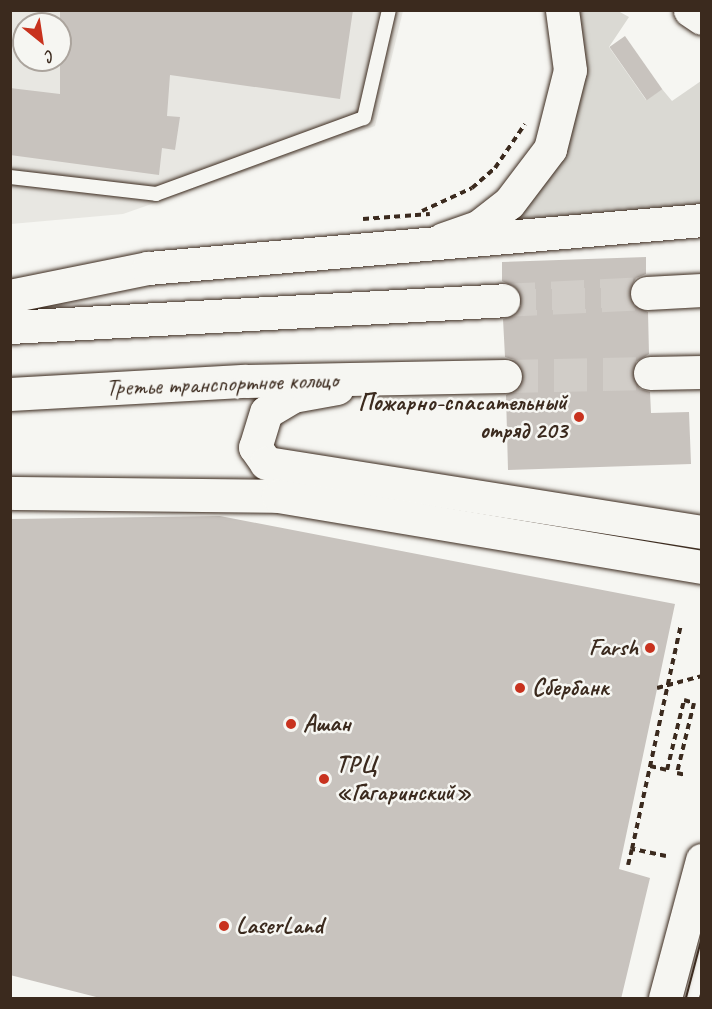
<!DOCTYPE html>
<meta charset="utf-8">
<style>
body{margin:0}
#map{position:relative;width:712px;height:1009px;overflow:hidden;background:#f6f6f2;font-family:Caveat,sans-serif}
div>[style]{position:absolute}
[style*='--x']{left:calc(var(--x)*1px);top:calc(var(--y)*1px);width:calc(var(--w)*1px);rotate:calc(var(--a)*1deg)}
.built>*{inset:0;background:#e8e7e2}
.green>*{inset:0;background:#dad9d3}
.building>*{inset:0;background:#c8c3be;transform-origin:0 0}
.primary-tunnel>*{height:33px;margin-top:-16.5px;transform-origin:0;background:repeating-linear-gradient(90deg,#d1cdc8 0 33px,transparent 0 49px)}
.path>*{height:4px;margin-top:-2px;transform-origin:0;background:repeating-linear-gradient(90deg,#3b2a1e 0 6px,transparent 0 10.5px)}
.roads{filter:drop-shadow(0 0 2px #3b2a1e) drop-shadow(0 0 2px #3b2a1e)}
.service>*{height:14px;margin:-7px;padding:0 7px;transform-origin:7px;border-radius:7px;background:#f6f6f2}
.tertiary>*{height:33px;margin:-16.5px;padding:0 16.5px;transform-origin:16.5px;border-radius:16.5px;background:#f6f6f2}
.secondary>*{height:33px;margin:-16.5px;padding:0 16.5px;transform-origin:16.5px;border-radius:16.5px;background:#f6f6f2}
.primary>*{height:33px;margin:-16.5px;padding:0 16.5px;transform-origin:16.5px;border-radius:16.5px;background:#f6f6f2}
.tram>*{height:1.5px;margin:-0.75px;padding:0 0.75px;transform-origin:0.75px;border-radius:0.75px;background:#3b2a1e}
.dots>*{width:16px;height:16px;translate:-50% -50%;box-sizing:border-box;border:3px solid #f6f6f2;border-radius:50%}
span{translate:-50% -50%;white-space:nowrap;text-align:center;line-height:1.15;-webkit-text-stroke:5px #f6f6f2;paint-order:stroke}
.street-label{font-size:24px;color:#3b2a1e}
.poi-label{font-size:24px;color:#3b2a1e;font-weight:700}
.right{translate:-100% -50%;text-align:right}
.left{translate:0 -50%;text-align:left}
.frame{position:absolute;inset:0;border:12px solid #3b2a1e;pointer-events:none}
.north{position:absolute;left:12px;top:12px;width:60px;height:60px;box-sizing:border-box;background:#f6f6f2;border:2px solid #aba49d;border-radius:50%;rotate:150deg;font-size:16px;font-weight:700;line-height:24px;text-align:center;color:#3b2a1e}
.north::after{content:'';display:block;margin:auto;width:21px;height:27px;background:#c8321e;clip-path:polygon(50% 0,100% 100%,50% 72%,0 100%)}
</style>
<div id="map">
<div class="built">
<i style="clip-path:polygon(evenodd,11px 11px,403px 11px,375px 126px,123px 214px,11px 224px,11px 11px,24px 24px,60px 24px,60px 60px,24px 60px,24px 24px)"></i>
</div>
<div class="green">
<i style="clip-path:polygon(573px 11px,618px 11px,629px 17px,609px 47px,646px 100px,662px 89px,672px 101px,701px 81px,701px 207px,500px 224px,518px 207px)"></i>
</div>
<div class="building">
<i style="clip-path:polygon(60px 10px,353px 10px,340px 99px,170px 75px,167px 116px,180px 117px,175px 150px,162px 148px,159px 175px,10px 155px,10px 88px,60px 94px)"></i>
<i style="left:625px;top:36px;width:65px;height:19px;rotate:55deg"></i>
<i style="clip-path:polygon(646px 257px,646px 274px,636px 278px,628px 293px,632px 304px,648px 312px,649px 354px,634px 363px,631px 374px,640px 389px,650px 392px,651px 413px,689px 412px,691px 464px,508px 470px,506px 395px,521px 386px,524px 375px,515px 360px,505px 357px,503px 319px,514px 315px,522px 300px,518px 289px,502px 281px,502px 262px)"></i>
<i style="clip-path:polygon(220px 516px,675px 604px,619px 869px,650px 878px,621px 999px,104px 999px,10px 975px,10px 519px)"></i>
</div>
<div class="primary-tunnel">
<i style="--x:503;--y:300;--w:144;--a:-2.8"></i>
<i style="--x:505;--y:376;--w:145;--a:-1.2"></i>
</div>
<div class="path">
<i style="--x:422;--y:211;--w:55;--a:-24.7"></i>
<i style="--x:472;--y:188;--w:30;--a:-41"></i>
<i style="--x:495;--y:168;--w:53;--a:-55.7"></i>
<i style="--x:363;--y:219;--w:67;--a:-4.3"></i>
<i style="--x:657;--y:688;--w:47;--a:-14.9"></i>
<i style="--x:650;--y:766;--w:17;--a:13"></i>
<i style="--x:667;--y:770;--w:72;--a:-76.3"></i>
<i style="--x:684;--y:700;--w:10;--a:17"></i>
<i style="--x:694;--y:703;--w:72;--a:103.7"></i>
<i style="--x:677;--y:773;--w:9;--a:13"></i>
<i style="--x:666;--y:856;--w:35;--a:-168"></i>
<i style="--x:632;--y:849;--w:230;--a:-77.7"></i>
<i style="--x:628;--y:865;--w:16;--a:-76"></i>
</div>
<div class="roads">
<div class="service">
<i style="--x:10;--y:177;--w:147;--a:6.6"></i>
<i style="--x:156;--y:194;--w:221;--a:-20.1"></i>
<i style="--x:364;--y:118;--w:111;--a:-77"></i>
</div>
<div class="tertiary">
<i style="--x:690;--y:10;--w:14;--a:34"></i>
<i style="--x:443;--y:239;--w:37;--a:-19"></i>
<i style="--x:478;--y:227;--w:39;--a:-38"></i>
<i style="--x:509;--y:203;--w:68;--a:-52.8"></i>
<i style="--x:550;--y:149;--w:81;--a:-75.8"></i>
<i style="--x:570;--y:70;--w:61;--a:-97.6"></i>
</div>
<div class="secondary">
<i style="--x:10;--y:296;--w:141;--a:-11.5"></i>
<i style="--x:148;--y:268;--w:556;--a:-4.95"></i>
<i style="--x:337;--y:388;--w:45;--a:169.7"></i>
<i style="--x:293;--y:396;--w:31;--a:149"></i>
<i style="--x:266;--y:412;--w:37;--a:107"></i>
<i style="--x:255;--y:447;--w:19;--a:55"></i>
<i style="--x:266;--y:463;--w:441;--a:9"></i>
<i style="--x:10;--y:493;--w:268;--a:0.6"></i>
<i style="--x:278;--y:496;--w:430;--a:9.5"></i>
<i style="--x:665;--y:998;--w:143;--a:-75"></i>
</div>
<div class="primary">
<i style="--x:647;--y:293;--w:55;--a:-3.1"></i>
<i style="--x:10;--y:327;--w:494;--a:-3.1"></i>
<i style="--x:650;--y:373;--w:52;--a:-1.1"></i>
<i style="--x:10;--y:394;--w:236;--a:-3.2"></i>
<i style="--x:246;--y:381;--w:259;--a:-1.1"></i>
</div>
</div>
<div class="tram">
<i style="--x:686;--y:998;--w:63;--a:-75.3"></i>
<i style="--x:700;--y:998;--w:7;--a:-74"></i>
</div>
<div class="dots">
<i style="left:579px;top:417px;background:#c8321e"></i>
<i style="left:650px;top:648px;background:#c8321e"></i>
<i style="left:520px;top:688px;background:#c8321e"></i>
<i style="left:291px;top:724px;background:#c8321e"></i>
<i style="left:324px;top:779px;background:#c8321e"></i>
<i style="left:224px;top:926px;background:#c8321e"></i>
</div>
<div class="street-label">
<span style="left:222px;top:384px;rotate:-2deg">Третье транспортное кольцо</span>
</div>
<div class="poi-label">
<span class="right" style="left:567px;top:417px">Пожарно-спасательный<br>отряд 203</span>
<span class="right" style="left:638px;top:648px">Farsh</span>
<span class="left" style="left:532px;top:688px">Сбербанк</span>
<span class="left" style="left:303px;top:724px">Ашан</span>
<span class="left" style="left:336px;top:779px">ТРЦ<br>«Гагаринский»</span>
<span class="left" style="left:236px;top:926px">LaserLand</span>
</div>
<div class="frame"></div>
<div class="north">С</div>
</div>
